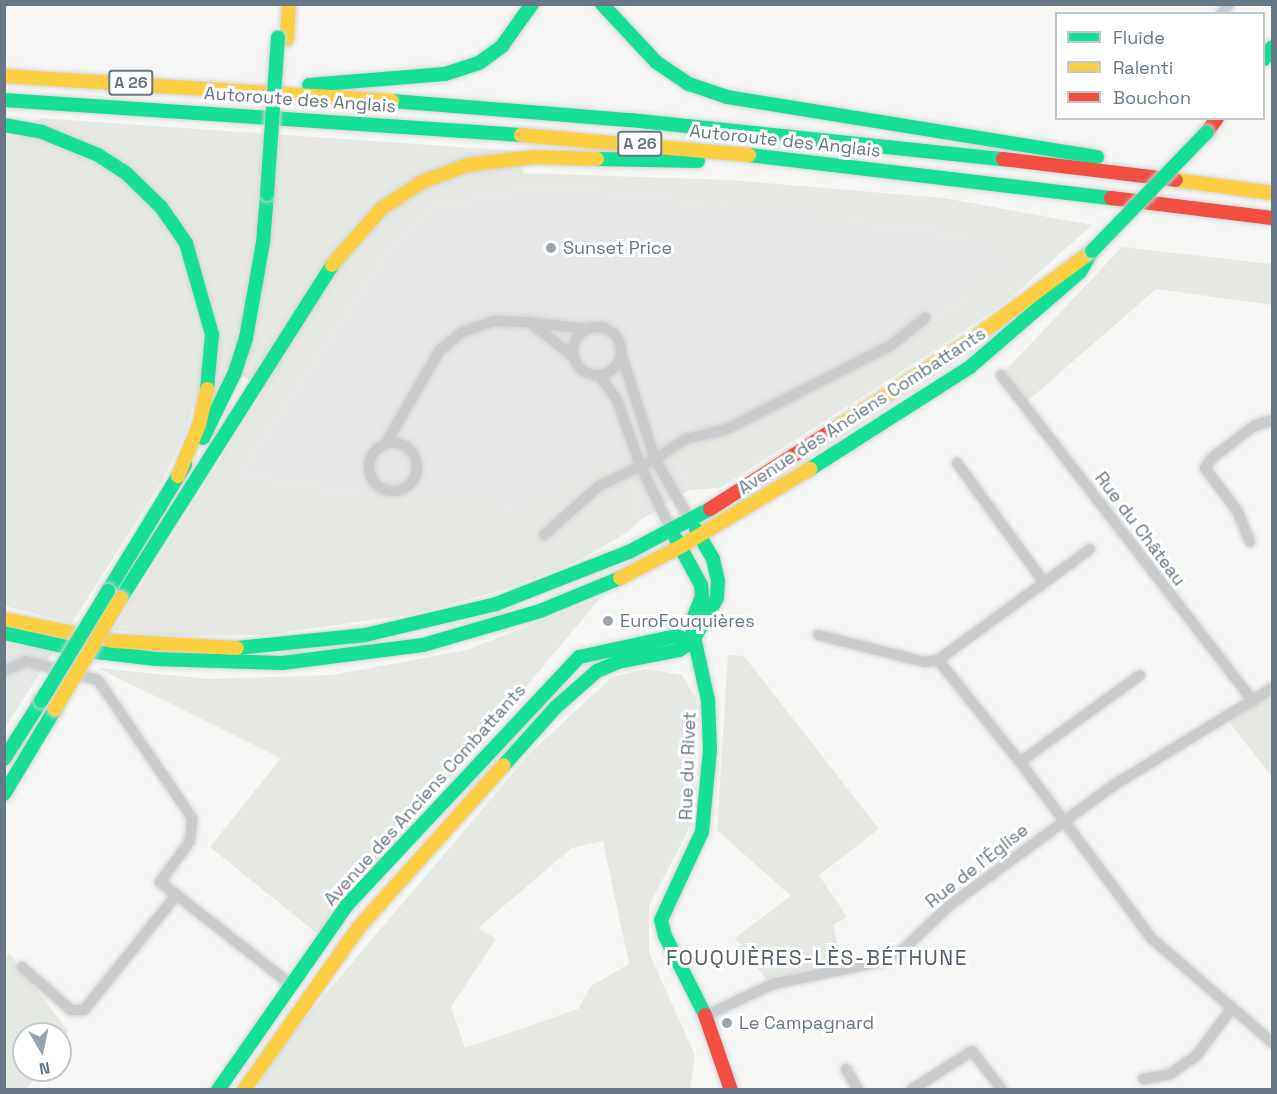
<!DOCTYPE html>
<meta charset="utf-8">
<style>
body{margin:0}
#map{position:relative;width:1277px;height:1094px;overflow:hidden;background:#f6f6f5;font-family:"Space Grotesk",sans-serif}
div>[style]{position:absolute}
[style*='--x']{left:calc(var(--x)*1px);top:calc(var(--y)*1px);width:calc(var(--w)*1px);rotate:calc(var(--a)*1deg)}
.built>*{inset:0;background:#e5e6e6}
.green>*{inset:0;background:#e5e8e2}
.roads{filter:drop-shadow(0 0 2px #d3d4d5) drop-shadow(0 0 2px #d3d4d5)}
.street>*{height:10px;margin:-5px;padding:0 5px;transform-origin:5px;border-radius:5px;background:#cbcccd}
.street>.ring{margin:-5px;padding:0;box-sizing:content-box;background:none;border:10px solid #cbcccd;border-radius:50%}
.fast>*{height:14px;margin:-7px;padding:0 7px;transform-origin:7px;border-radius:7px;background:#16e098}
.slow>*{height:14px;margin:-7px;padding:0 7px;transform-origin:7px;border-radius:7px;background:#ffcf43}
.jam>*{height:14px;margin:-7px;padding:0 7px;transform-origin:7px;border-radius:7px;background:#f24e42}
.bridges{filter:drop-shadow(0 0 2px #d3d4d5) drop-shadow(0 0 2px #d3d4d5)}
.fast-bridge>*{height:14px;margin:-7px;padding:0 7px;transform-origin:7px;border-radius:7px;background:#16e098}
.slow-bridge>*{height:14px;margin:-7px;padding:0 7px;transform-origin:7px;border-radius:7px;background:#ffcf43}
.dots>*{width:16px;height:16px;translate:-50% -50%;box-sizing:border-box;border:3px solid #fff;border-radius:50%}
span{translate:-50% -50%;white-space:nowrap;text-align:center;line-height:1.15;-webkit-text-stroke:6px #fff;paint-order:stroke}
.shield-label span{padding:2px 4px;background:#fff;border:2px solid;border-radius:4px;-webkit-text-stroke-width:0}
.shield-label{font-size:16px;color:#677884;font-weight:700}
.street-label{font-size:18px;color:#677884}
.poi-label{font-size:18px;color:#677884}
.left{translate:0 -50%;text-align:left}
.quarter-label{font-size:21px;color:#556169;letter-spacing:1.5px}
.frame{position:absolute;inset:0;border:6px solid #677884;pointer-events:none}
.legend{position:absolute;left:1055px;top:12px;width:210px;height:108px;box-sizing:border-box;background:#fff;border:2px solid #c2c9ce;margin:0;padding:8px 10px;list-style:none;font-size:18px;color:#677884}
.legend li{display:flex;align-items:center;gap:12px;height:30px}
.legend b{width:30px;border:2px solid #c2c9ce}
.north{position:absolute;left:12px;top:1022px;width:60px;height:60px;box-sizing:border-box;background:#fff;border:2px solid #c2c9ce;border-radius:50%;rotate:171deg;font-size:16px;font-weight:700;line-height:24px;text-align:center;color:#677884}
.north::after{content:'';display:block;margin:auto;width:21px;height:27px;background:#99a4ac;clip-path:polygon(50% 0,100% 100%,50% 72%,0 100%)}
</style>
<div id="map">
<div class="built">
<i style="clip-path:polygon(545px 185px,969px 236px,1010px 255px,952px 308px,887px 353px,748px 432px,689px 445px,672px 456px,689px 490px,639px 521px,640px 501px,622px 457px,505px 510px,408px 501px,239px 475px,390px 250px,434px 208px)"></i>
<i style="clip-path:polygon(6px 643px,54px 651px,5px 728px,5px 645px)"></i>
</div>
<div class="green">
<i style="clip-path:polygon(40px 118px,517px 151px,524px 173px,730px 180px,944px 198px,1092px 225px,1005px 303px,930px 353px,720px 488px,689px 490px,672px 456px,689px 445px,748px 432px,887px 353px,952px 308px,1009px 255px,968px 236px,545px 185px,434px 208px,390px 250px,239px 475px,408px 501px,424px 490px,496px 494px,505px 510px,622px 456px,640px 501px,639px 521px,628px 532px,578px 561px,503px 590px,413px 614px,265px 635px,173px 636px,113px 630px,265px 389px,228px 367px,213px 401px,192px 408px,187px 430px,162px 481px,72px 623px,5px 606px,4px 136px,19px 137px)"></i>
<i style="clip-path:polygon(1122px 247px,1272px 264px,1272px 305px,1156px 289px,1024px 404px,1001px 375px)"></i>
<i style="clip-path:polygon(601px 597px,319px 935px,210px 847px,281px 758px,98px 668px,208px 679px,332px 675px,467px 650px)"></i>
<i style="clip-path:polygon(728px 655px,744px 656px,879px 829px,819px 875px,847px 917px,833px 925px,841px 963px,766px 979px,735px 938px,791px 896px,717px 830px)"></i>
<i style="clip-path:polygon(evenodd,646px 669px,682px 675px,696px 698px,699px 727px,692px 823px,649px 906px,649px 953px,695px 1055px,690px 1089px,256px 1090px,288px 1038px,529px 754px,612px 677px,646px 669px,603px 841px,629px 964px,591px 986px,578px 1009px,465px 1048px,451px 1007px,496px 939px,478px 928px,572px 848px,603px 841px)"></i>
<i style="clip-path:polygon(1272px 688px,1272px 777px,1226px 718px)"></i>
<i style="clip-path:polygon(10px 954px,68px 1031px,60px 1042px,60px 1034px,24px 1034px,24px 1070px,40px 1070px,27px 1089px,5px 1090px,4px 956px)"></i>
</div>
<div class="roads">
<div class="street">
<i style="--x:1221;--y:14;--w:13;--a:-51"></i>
<i class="ring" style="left:573px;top:327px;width:38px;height:38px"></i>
<i style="--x:621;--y:353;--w:111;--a:72.2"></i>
<i style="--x:655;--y:459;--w:70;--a:60.2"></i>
<i style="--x:573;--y:356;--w:56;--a:-142.3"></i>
<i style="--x:529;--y:322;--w:58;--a:6.9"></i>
<i style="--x:599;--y:375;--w:31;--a:54"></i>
<i style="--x:617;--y:400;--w:71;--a:70.3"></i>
<i style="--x:641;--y:467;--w:71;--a:64.2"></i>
<i style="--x:1001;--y:375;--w:413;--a:52.3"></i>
<i class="ring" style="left:369px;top:443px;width:38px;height:38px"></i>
<i style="--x:386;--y:443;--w:108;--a:-59.9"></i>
<i style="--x:440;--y:350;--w:28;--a:-39"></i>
<i style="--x:462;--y:332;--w:34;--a:-19"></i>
<i style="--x:494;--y:321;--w:35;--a:2"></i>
<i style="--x:957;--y:463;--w:146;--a:53.9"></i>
<i style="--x:544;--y:535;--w:74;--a:-41.7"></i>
<i style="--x:599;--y:486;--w:62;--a:-25.7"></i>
<i style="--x:655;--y:459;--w:37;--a:-33"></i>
<i style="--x:686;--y:439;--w:42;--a:-13.7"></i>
<i style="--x:727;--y:429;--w:183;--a:-27"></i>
<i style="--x:890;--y:346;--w:45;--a:-38.7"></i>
<i style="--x:1250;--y:542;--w:32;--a:-112"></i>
<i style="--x:1238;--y:512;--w:55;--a:-126.9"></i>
<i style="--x:1205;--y:468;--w:12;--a:-55"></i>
<i style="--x:1212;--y:458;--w:53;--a:-37.3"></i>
<i style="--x:1254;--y:426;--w:19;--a:-18"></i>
<i style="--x:818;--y:635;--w:110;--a:14.2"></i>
<i style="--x:925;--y:662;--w:13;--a:-9"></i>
<i style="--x:938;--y:660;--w:188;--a:-36.1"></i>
<i style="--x:938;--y:660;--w:131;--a:51.2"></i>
<i style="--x:1020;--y:762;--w:219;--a:53.3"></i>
<i style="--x:1151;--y:938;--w:160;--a:40.7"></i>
<i style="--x:4;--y:671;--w:24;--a:-24"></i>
<i style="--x:26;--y:661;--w:74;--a:14.8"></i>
<i style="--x:98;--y:680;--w:167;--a:55.7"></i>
<i style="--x:192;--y:818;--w:23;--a:95"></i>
<i style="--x:190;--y:841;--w:51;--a:126.2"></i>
<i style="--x:160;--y:882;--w:164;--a:38.1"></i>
<i style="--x:1020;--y:762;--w:148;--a:-35.9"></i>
<i style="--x:22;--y:967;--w:65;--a:41.3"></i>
<i style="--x:71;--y:1010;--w:13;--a:0"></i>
<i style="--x:84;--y:1010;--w:145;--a:-51.2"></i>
<i style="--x:705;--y:1016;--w:75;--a:-25.2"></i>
<i style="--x:773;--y:984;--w:113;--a:-11.7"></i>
<i style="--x:884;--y:961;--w:25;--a:-32"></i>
<i style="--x:905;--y:948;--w:62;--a:-43.7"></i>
<i style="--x:950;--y:905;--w:203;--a:-36.2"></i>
<i style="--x:1114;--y:785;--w:185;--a:-31.5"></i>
<i style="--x:846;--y:1069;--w:24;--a:60"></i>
<i style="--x:1143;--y:1079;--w:27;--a:-10"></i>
<i style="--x:1170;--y:1074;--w:32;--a:-35"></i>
<i style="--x:1196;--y:1056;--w:60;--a:-53.1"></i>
<i style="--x:911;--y:1090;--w:72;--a:-32.6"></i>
<i style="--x:972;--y:1051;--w:49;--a:52.4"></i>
</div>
<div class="fast">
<i style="--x:602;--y:4;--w:79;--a:47"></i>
<i style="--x:656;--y:62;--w:40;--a:34"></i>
<i style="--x:689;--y:84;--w:40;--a:18.9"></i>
<i style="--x:727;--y:97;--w:375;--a:9.2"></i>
<i style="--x:1264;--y:59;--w:14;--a:-56"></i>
<i style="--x:309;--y:85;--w:136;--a:-4.6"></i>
<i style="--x:445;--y:74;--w:36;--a:-18"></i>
<i style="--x:479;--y:63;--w:29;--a:-36"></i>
<i style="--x:502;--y:46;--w:52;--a:-54.5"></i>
<i style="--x:4;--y:100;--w:518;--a:3.87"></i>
<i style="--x:392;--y:101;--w:239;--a:4.6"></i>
<i style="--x:630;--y:120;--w:375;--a:6"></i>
<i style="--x:4;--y:125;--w:39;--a:10"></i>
<i style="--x:42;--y:132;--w:61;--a:22.3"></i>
<i style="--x:98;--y:155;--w:33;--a:33"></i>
<i style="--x:126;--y:173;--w:49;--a:44.2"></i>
<i style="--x:161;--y:207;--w:44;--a:55.2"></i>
<i style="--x:186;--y:243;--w:95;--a:74.1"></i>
<i style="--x:212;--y:334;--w:55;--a:95.2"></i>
<i style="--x:749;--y:155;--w:365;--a:6.8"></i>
<i style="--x:597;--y:159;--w:101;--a:1.1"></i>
<i style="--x:203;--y:438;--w:73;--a:-64.1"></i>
<i style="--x:235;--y:372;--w:36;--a:-72"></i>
<i style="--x:246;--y:338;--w:97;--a:-79.9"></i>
<i style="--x:263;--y:243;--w:49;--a:-85.3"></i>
<i style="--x:810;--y:469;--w:190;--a:-32.5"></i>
<i style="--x:970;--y:367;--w:145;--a:-40.8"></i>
<i style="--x:1080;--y:272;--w:24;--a:-60"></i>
<i style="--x:676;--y:539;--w:52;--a:61.5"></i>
<i style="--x:701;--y:585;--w:11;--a:85"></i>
<i style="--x:702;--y:596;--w:30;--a:111"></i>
<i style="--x:691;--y:624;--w:78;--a:77.4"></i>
<i style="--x:708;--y:700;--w:50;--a:87.7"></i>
<i style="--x:710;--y:750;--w:82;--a:95.6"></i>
<i style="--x:702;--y:832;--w:97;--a:115"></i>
<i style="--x:661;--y:920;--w:16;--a:76"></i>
<i style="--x:665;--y:936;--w:89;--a:63.1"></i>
<i style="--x:108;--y:591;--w:148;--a:-58.6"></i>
<i style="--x:121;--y:598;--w:394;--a:-57.6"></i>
<i style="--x:4;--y:633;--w:78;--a:12.6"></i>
<i style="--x:80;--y:650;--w:76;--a:6.8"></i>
<i style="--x:155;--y:659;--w:127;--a:1.8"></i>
<i style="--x:282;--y:663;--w:142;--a:-7.3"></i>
<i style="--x:423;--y:645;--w:122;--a:-16.2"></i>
<i style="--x:540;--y:611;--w:87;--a:-22.4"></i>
<i style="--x:237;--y:648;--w:129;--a:-5.8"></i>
<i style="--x:365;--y:635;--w:135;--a:-13.3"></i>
<i style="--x:496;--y:604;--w:143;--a:-21.4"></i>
<i style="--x:629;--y:552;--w:92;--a:-28"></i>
<i style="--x:4;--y:759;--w:69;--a:-57.5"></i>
<i style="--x:504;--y:765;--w:78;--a:-48.1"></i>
<i style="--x:556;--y:707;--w:55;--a:-41.3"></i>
<i style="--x:597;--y:671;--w:23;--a:-23"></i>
<i style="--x:618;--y:662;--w:62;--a:-11.1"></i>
<i style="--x:679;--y:650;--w:15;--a:-32"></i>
<i style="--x:692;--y:642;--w:51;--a:-60.4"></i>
<i style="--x:717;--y:598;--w:17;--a:-87"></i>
<i style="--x:718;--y:581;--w:23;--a:-103"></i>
<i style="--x:713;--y:559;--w:34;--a:-120"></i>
<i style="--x:4;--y:794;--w:99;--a:-59"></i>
<i style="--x:218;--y:1090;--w:226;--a:-55.1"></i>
<i style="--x:347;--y:905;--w:340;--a:-46.9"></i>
<i style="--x:579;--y:657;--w:99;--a:-12.2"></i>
<i style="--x:676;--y:636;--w:17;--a:21"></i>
</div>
<div class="slow">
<i style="--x:287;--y:39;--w:35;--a:-87"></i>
<i style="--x:4;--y:76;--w:389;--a:3.7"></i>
<i style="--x:521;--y:135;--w:229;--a:5"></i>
<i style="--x:1176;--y:180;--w:97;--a:7.7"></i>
<i style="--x:332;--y:265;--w:76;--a:-48.7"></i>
<i style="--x:382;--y:208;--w:48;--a:-33"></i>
<i style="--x:422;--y:182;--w:48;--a:-20.7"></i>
<i style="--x:467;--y:165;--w:67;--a:-6.8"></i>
<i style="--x:534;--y:157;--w:63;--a:1.8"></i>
<i style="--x:836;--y:428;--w:165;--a:-33.1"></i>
<i style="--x:974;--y:338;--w:140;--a:-36.3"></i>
<i style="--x:178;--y:476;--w:55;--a:-67.6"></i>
<i style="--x:199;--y:425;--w:37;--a:-77"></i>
<i style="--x:620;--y:578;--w:68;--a:-27.3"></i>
<i style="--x:680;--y:547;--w:152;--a:-31"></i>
<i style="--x:4;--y:619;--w:111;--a:11.4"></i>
<i style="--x:113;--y:641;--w:124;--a:3.2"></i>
<i style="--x:244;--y:1090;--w:199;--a:-54.8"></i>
<i style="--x:359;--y:927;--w:217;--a:-48.2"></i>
</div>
<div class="jam">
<i style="--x:1207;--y:132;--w:17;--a:-54"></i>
<i style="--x:1003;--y:159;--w:174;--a:6.9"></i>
<i style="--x:1111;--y:198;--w:162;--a:7.1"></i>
<i style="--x:710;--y:509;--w:150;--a:-32.7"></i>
<i style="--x:705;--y:1015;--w:79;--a:70.9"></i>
</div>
</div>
<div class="bridges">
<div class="fast-bridge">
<i style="--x:267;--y:194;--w:157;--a:-86"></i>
<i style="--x:1092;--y:251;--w:165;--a:-46"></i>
<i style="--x:41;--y:701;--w:129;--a:-58.7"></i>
</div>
<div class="slow-bridge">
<i style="--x:55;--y:709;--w:129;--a:-59.3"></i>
</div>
</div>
<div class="dots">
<i style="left:551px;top:248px;background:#99a4ac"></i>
<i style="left:608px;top:621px;background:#99a4ac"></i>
<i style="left:727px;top:1023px;background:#99a4ac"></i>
</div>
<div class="shield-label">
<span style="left:131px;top:83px">A 26</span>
<span style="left:640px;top:144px">A 26</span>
</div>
<div class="street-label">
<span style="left:300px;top:100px;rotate:4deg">Autoroute des Anglais</span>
<span style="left:785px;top:141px;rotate:6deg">Autoroute des Anglais</span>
<span style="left:862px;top:411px;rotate:-33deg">Avenue des Anciens Combattants</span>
<span style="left:1140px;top:529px;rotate:53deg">Rue du Château</span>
<span style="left:688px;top:766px;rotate:-88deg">Rue du Rivet</span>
<span style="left:425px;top:795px;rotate:-48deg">Avenue des Anciens Combattants</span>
<span style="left:977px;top:866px;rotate:-38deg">Rue de l'Église</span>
</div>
<div class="poi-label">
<span class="left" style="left:563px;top:248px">Sunset Price</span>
<span class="left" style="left:620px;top:621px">EuroFouquières</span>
<span class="left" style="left:739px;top:1023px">Le Campagnard</span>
</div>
<div class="quarter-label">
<span style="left:817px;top:958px">FOUQUIÈRES-LÈS-BÉTHUNE</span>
</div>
<div class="frame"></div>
<ul class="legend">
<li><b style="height:8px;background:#16e098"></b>Fluide</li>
<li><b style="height:8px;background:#ffcf43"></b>Ralenti</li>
<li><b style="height:8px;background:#f24e42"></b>Bouchon</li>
</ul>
<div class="north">N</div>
</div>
